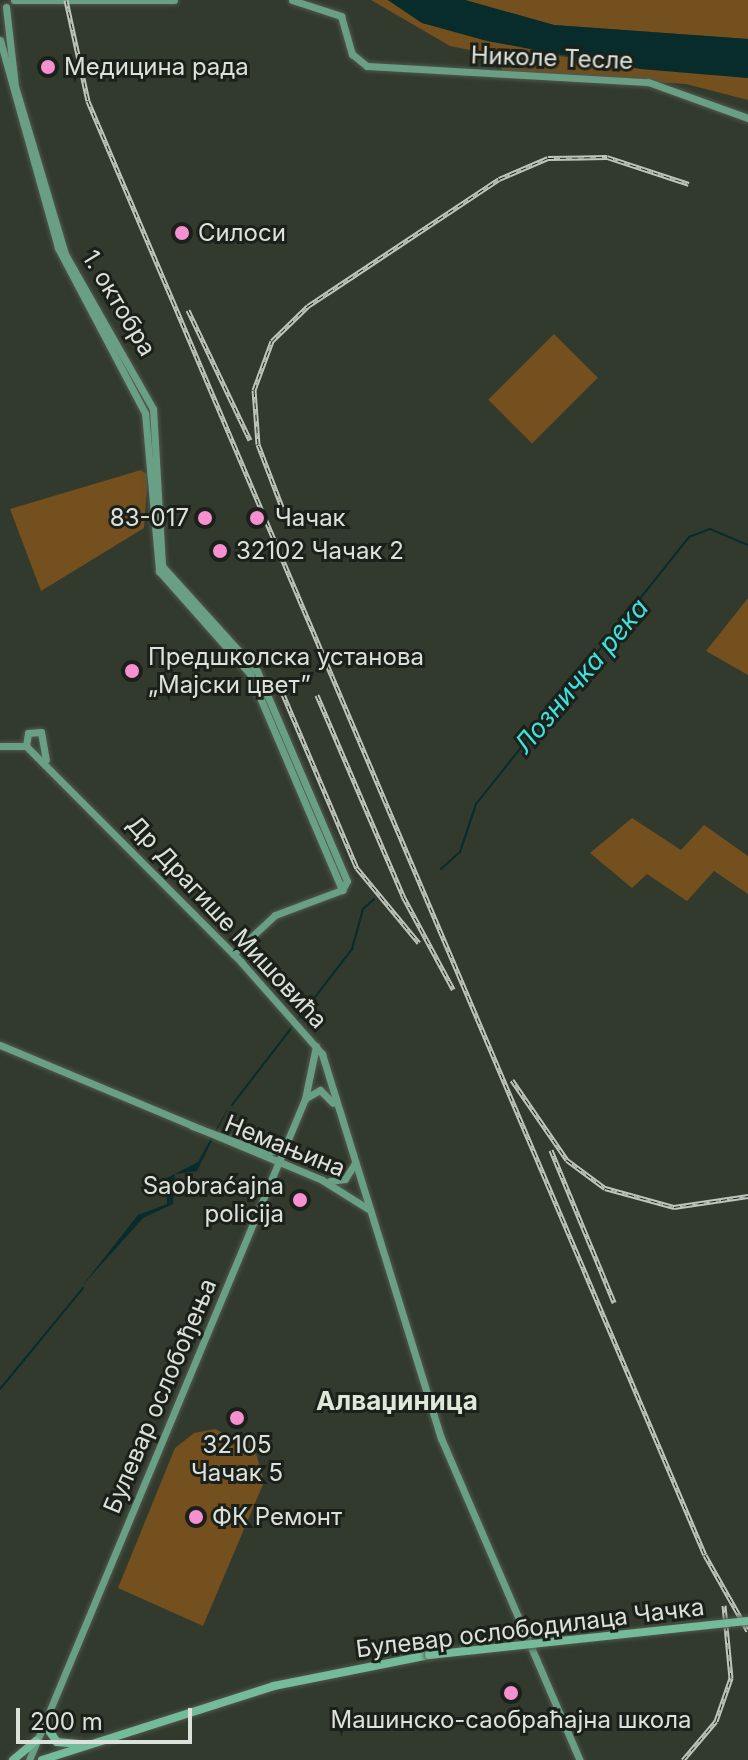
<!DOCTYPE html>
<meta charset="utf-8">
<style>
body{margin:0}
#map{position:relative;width:748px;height:1760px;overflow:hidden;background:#323a2d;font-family:Inter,sans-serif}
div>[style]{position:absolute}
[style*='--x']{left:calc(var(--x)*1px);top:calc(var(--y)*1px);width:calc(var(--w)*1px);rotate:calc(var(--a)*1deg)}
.green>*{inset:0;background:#73501e;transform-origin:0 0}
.water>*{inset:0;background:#072c2b}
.stream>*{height:2px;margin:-1px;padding:0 1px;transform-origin:1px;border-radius:1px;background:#072c2b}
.roads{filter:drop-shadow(0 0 2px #51584c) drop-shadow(0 0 2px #51584c)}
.secondary>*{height:7px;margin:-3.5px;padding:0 3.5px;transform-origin:3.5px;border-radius:3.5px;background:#699f85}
.primary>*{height:8px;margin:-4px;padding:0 4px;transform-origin:4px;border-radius:4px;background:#74bb9a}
.rail>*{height:5px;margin-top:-2.5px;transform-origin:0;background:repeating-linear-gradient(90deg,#1c201a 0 6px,#c0c5bc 0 12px);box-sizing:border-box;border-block:2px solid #c0c5bc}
.bridges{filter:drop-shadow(0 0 2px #51584c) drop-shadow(0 0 2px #51584c)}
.primary-bridge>*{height:8px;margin:-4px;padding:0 4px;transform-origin:4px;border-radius:4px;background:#74bb9a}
.dots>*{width:22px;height:22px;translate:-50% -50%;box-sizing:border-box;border:4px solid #1c201a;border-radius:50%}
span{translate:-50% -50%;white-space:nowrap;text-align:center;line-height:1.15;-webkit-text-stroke:6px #1c201a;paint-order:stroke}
.street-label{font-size:24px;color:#dce1d9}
.poi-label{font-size:24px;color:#dce1d9}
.left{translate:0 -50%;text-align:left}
.right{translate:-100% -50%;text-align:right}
.water-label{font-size:26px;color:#3be3e1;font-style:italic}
.neighbourhood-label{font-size:26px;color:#dee8d8;font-weight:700}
.scale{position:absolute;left:16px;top:1708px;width:176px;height:36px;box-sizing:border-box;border:4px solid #dce1d9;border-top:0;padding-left:10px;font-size:24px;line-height:28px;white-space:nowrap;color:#dce1d9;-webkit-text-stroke:6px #1c201a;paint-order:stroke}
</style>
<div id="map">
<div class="green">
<i style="clip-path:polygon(371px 0,388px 0,422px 23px,558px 56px,748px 78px,748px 100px,686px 84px,502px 73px,500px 56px,450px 46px)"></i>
<i style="clip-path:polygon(465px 0,748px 0,748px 39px,554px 25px)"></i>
<i style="left:554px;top:334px;width:62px;height:93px;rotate:45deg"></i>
<i style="clip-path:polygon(141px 470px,148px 475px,144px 528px,41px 591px,10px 509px)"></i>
<i style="clip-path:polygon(748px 598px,748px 675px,706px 651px)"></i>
<i style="clip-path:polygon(632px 818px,681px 850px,704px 825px,748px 856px,748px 894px,714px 871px,687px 901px,647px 874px,632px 888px,590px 853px)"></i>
<i style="clip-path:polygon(215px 1429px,255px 1449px,264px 1482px,203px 1626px,118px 1588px,175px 1448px,194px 1433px)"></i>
</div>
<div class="water">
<i style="clip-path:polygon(388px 0,465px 0,554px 25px,748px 39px,748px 78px,640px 69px,487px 41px,422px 23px)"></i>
<i style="clip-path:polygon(230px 1104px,197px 1171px,175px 1174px,173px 1204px,143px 1218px,82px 1286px,138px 1215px,167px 1204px,167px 1178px,198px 1162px)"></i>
</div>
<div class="stream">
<i style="--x:441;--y:869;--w:25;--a:-42"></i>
<i style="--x:460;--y:852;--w:51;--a:-71.6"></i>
<i style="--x:476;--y:804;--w:342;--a:-51.4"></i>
<i style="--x:689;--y:537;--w:22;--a:-21"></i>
<i style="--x:710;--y:529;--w:41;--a:22.8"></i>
<i style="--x:232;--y:1105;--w:197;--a:-52.4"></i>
<i style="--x:352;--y:949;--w:41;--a:-74.6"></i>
<i style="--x:363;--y:909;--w:15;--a:-42"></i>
<i style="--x:0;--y:1389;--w:131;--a:-50.6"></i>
</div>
<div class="roads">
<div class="secondary">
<i style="--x:14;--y:0;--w:160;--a:0"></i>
<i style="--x:292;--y:0;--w:52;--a:18.1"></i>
<i style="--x:341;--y:16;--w:40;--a:74"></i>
<i style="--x:352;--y:54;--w:19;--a:39"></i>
<i style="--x:367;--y:66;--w:281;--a:3.3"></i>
<i style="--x:648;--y:82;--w:106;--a:19.8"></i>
<i style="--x:6;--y:7;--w:80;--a:83.5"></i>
<i style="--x:15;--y:86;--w:175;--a:73.4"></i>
<i style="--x:65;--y:254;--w:178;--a:60.4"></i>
<i style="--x:153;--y:409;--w:157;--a:86.7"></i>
<i style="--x:162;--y:566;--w:142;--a:47.9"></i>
<i style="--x:257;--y:671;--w:228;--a:66.8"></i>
<i style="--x:347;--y:881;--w:10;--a:119"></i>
<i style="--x:0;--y:40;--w:216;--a:74.4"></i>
<i style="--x:58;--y:248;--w:187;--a:62.2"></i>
<i style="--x:145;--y:413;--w:159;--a:84.9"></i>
<i style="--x:159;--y:571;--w:137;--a:48.5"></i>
<i style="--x:250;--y:674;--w:235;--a:66.9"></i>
<i style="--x:0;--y:746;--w:26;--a:0"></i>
<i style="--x:26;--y:746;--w:305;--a:45.1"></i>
<i style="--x:241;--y:962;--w:123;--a:48.6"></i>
<i style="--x:322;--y:1054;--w:402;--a:72.8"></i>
<i style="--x:441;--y:1438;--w:351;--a:66.7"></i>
<i style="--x:26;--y:746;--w:13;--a:-81"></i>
<i style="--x:28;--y:733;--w:13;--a:-4"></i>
<i style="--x:41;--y:732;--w:28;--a:80"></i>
<i style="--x:233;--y:954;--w:57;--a:-42.9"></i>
<i style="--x:275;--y:915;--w:72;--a:-20.5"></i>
<i style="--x:0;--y:1045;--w:349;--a:22.7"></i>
<i style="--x:322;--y:1180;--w:57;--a:32"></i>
<i style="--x:306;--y:1098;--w:16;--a:-30"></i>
<i style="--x:320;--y:1090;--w:18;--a:45"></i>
<i style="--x:192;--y:1126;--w:79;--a:20"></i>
<i style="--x:266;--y:1153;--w:16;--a:-18"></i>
<i style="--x:330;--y:1181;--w:15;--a:-8"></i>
<i style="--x:345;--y:1179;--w:19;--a:-58"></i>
<i style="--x:29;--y:1760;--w:716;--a:-67.34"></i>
<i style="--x:305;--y:1099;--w:54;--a:-78.3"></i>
</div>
<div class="primary">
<i style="--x:43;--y:1722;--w:24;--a:55"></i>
<i style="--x:57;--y:1742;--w:22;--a:5"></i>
<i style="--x:13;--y:1760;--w:30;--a:-40"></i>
<i style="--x:42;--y:1760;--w:244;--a:-17.7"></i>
<i style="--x:274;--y:1686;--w:158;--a:-11.3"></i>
</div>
</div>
<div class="rail">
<i style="--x:66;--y:0;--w:103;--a:77.7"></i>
<i style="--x:88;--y:101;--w:1579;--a:67.01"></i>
<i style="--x:705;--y:1555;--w:87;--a:60.5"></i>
<i style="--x:188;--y:310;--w:144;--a:64.5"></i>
<i style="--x:282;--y:507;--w:67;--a:-110.9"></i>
<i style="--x:258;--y:444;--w:54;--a:-94.2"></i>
<i style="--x:254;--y:390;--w:52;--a:-69.8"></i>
<i style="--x:272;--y:341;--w:50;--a:-44.2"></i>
<i style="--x:308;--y:306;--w:229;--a:-33.6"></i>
<i style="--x:499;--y:179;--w:53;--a:-23.2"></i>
<i style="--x:548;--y:158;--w:59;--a:-1"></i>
<i style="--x:607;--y:157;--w:86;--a:18.2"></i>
<i style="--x:283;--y:694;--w:189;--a:67"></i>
<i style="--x:357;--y:868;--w:97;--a:50.4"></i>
<i style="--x:317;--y:695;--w:219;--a:66.8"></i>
<i style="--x:403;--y:896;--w:106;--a:61.7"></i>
<i style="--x:512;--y:1080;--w:97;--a:55.5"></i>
<i style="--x:567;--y:1160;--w:47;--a:36.4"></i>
<i style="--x:605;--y:1188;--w:72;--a:15.4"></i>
<i style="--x:674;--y:1207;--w:75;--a:-8.5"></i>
<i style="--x:551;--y:1150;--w:165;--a:67.5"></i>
<i style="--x:683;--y:1760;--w:51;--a:-49.8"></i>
<i style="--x:716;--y:1721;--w:46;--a:-70.8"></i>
<i style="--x:731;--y:1678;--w:73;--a:-95.5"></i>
</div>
<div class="bridges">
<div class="primary-bridge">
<i style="--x:429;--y:1655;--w:321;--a:-6.1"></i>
</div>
</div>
<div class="dots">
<i style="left:48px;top:67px;background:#f690d0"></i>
<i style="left:182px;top:233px;background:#f690d0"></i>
<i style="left:205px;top:518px;background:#f690d0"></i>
<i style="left:257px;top:518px;background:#f690d0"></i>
<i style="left:220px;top:551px;background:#f690d0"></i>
<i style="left:132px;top:671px;background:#f690d0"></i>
<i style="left:300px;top:1200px;background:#f690d0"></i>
<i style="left:237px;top:1418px;background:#f690d0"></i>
<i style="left:196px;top:1517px;background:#f690d0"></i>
<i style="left:511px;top:1693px;background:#f690d0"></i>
</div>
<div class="street-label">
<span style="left:552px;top:58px;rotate:2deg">Николе Тесле</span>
<span style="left:119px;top:303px;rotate:59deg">1. октобра</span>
<span style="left:227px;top:922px;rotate:47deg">Др Драгише Мишовића</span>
<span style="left:285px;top:1146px;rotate:22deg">Немањина</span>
<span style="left:160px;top:1396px;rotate:-67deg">Булевар ослобођења</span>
<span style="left:530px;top:1628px;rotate:-7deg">Булевар ослободилаца Чачка</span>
</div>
<div class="poi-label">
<span class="left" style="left:64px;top:67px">Медицина рада</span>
<span class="left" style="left:198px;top:233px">Силоси</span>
<span class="right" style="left:189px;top:518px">83-017</span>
<span class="left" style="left:275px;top:518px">Чачак</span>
<span class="left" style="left:236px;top:551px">32102 Чачак 2</span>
<span class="left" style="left:148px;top:671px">Предшколска установа<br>„Мајски цвет”</span>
<span class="right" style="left:284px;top:1200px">Saobraćajna<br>policija</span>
<span style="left:237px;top:1459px">32105<br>Чачак 5</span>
<span class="left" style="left:212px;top:1517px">ФК Ремонт</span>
<span style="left:511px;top:1720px">Машинско-саобраћајна школа</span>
</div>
<div class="water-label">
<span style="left:581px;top:676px;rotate:-50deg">Лозничка река</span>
</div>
<div class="neighbourhood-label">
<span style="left:397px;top:1401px">Алваџиница</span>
</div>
<div class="scale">200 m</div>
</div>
